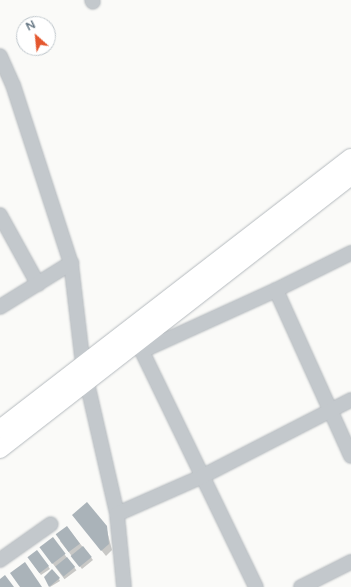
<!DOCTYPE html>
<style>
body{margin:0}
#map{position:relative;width:351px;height:587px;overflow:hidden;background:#fafaf8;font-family:"Varela Round",sans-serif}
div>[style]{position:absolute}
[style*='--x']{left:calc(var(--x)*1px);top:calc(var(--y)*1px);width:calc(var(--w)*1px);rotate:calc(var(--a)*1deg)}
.shadow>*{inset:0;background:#0003;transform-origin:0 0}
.building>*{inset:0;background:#aab3b9;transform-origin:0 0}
.roads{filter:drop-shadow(0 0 1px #b5babe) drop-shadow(0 0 1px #b5babe)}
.minor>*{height:14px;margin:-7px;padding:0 7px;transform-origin:7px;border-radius:7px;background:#c3c8cc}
.major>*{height:18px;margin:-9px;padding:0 9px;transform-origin:9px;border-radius:9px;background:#fff}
span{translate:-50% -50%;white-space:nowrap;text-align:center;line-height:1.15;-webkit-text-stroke:4px #fff;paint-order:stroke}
.north{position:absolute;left:16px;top:16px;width:40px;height:40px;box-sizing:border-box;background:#fff;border:1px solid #c1c8cd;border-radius:50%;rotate:333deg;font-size:11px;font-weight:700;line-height:16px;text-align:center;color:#657683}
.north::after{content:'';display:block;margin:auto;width:14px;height:18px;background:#e4572e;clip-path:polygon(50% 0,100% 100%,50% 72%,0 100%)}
</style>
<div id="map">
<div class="shadow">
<i style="clip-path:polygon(73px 515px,106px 527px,112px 550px,106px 556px)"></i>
<i style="clip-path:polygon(67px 527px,93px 560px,82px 569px,60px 541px)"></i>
<i style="left:53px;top:539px;width:39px;height:15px;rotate:53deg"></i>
<i style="clip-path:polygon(30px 560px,48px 566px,50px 569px,41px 575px)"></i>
<i style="clip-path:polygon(45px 577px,59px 579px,60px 581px,50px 587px)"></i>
</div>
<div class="building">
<i style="clip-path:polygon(87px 502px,107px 526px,109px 544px,101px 551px,72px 515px)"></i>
<i style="left:67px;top:526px;width:22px;height:14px;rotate:54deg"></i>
<i style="left:53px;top:537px;width:21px;height:17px;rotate:53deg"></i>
<i style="left:83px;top:546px;width:14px;height:16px;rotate:51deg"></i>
<i style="left:37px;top:550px;width:20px;height:12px;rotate:53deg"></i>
<i style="left:67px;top:557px;width:13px;height:15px;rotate:51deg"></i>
<i style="clip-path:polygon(25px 562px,42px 587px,20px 587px,10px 573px)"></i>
<i style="clip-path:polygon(52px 569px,60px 578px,49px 587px,44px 577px)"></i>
<i style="clip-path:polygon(5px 575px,14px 587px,0 587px,0 579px)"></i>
</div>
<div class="roads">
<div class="minor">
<i style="--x:92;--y:0;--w:2;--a:63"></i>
<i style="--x:0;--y:56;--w:32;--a:66"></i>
<i style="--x:13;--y:85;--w:187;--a:72"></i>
<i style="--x:71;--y:263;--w:103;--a:83.3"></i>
<i style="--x:83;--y:365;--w:153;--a:77.1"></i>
<i style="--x:117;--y:514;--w:73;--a:84.5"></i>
<i style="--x:0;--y:215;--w:79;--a:61.2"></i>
<i style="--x:276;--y:290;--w:84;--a:-26.3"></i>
<i style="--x:0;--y:307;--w:84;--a:-31.8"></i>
<i style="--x:138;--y:343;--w:271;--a:64.2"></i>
<i style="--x:142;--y:351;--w:147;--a:-24.5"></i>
<i style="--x:276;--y:290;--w:182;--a:65.7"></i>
<i style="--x:117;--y:514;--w:94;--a:-23.8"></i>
<i style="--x:203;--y:476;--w:166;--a:-27.2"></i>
<i style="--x:0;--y:560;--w:62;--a:-35.2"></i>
<i style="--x:301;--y:587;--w:56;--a:-26.6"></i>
</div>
<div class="major">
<i style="--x:0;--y:429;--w:443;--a:-37.7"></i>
<i style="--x:0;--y:449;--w:445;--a:-37.9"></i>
</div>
</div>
<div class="north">N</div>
</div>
